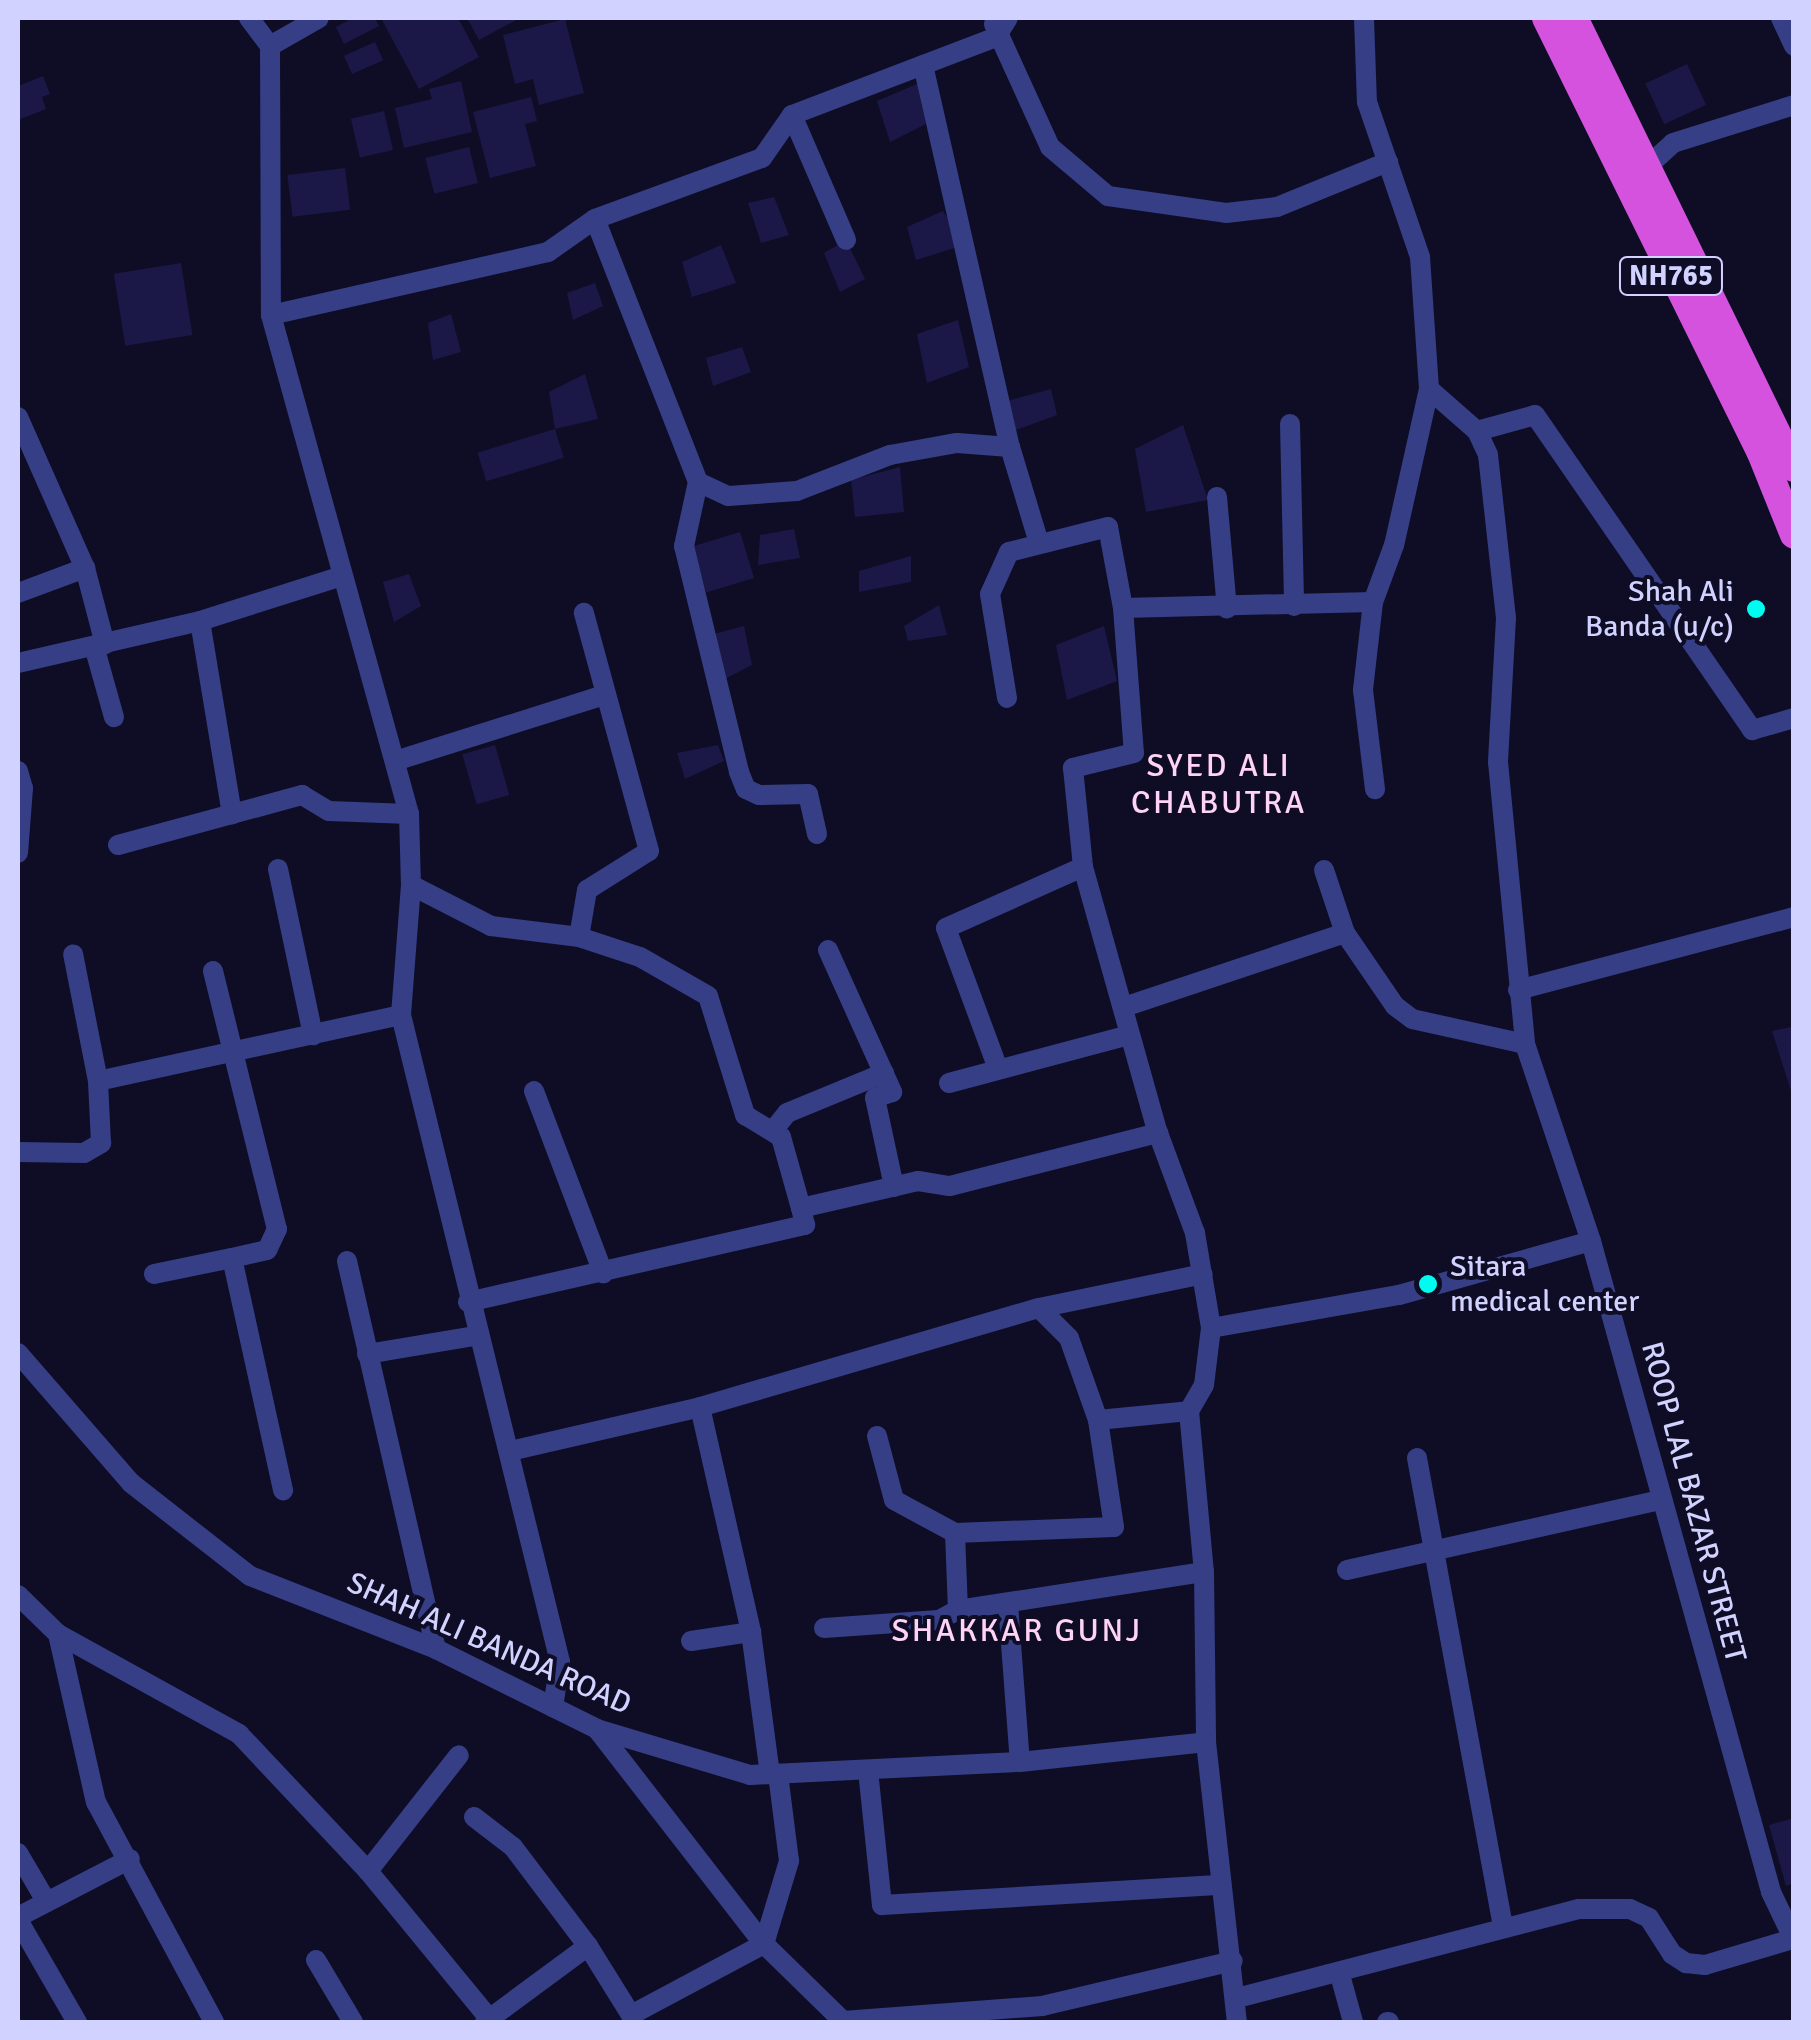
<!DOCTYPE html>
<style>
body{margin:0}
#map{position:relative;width:1811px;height:2040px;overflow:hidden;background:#0e0d25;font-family:Signika,sans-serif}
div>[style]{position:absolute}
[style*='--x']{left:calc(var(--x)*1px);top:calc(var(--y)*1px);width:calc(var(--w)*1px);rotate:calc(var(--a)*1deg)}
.building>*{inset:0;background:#1b1847;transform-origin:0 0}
.minor>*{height:20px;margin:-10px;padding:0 10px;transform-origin:10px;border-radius:10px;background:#363e86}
.trunk>*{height:28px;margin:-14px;padding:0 14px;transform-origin:14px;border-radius:14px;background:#d452de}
.dots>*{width:28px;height:28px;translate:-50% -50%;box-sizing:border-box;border:5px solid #0e0d25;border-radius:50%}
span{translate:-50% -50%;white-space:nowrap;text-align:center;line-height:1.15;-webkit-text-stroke:8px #0e0d25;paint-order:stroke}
.shield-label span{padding:2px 8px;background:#0e0d25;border:2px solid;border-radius:8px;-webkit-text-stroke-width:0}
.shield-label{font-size:28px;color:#d1d2ff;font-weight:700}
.poi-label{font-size:30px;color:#d1d2ff}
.right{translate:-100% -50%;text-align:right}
.left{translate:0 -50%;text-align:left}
.street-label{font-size:30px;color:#d1d2ff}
.neighbourhood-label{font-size:32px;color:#ffd3f5;letter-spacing:2.5px}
.frame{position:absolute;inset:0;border:20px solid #d1d2ff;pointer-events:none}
</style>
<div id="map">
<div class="building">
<i style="clip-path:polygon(353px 18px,375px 18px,379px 26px,344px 44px,336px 27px)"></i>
<i style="clip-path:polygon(381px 18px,458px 18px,479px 57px,419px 89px)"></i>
<i style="clip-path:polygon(467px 18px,520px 18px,479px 40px)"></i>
<i style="clip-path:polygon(565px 19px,584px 93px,539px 105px,533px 79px,515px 84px,503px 35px)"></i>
<i style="left:375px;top:42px;width:20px;height:34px;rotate:66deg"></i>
<i style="left:1687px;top:64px;width:45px;height:46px;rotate:65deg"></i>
<i style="clip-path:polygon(43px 76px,50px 94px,42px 97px,46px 109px,18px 120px,18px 86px)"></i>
<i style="clip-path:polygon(461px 81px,472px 132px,404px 148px,395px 108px,432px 99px,429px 89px)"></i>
<i style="clip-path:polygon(917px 84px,926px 124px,890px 142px,877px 101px)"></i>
<i style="clip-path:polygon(531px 97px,537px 121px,525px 124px,536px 166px,490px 178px,473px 112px)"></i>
<i style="left:384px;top:111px;width:40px;height:34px;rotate:77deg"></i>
<i style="left:469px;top:147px;width:37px;height:45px;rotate:76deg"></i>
<i style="left:345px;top:168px;width:42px;height:58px;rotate:83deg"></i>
<i style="clip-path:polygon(774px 197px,789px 235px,761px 243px,748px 203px)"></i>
<i style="clip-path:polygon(943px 211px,964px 245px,916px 260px,907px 227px)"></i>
<i style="clip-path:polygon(846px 240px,865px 279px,840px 292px,824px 253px)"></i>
<i style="clip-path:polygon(721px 245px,736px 283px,692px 297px,682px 262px)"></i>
<i style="left:181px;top:263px;width:73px;height:68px;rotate:81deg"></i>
<i style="clip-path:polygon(595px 283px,603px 306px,573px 320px,567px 293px)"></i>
<i style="clip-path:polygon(451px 314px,461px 352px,433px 360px,428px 323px)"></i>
<i style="clip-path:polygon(958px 320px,969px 367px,927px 383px,917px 334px)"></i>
<i style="clip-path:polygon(742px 347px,751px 372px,713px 386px,706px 358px)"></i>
<i style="clip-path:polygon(585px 374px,598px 419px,555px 429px,549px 392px)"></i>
<i style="clip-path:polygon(1051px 389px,1057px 415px,1013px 431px,1007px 401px)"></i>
<i style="clip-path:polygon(1183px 425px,1208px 500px,1146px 512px,1135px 449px)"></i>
<i style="left:555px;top:429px;width:30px;height:81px;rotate:73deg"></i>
<i style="clip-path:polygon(900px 467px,904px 512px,855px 517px,851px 480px)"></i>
<i style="clip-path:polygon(794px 529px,800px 558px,758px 565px,760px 535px)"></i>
<i style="left:740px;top:532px;width:48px;height:50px;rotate:73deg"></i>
<i style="clip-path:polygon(911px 556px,911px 582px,859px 592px,859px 571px)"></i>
<i style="clip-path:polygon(409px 574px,421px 606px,394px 622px,383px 582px)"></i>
<i style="clip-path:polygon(939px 605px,947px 635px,908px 641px,904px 626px)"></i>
<i style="clip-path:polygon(744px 626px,752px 665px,717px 683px,714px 634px)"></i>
<i style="clip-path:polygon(1104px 626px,1117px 681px,1067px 700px,1056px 645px)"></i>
<i style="left:495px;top:745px;width:52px;height:34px;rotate:74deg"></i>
<i style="clip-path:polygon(718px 745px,724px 761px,685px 779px,677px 753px)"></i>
<i style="clip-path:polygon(1791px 1027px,1794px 1034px,1792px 1094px,1772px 1031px)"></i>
<i style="clip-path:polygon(1794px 1818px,1794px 1883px,1786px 1886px,1769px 1825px)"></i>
</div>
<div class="minor">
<i style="--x:249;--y:18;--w:35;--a:53"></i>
<i style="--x:270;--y:46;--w:269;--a:89.8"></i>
<i style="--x:271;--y:315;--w:518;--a:74.54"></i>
<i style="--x:409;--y:814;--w:71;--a:88.4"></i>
<i style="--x:411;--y:885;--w:130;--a:94.4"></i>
<i style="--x:401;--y:1015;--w:666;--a:76.19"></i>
<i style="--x:560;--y:1662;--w:46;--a:98.8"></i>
<i style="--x:1364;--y:18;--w:84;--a:88"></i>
<i style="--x:1367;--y:102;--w:164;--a:71.1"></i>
<i style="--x:1420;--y:257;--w:132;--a:86.1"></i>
<i style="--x:1429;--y:389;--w:160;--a:102.6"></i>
<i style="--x:1394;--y:545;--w:61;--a:110.2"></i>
<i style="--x:1373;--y:602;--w:89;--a:96.5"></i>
<i style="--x:1363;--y:690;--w:100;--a:83.1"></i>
<i style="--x:1781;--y:18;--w:31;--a:65"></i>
<i style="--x:994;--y:24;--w:135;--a:65.5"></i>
<i style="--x:1050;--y:147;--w:76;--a:40.2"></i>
<i style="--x:1108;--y:196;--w:119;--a:8.2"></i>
<i style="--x:1226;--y:213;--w:51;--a:-6.7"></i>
<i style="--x:1277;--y:207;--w:120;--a:-22.1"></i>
<i style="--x:270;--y:46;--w:56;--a:-29.7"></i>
<i style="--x:923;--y:65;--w:392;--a:77.2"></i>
<i style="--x:1010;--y:447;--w:100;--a:73.2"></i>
<i style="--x:792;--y:115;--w:136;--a:66.6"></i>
<i style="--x:1638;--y:175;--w:47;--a:-42.4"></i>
<i style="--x:1673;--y:143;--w:127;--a:-17.4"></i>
<i style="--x:595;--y:219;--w:282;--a:68.6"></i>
<i style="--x:698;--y:482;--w:66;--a:102.3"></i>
<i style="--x:684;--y:546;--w:233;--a:76.3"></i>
<i style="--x:739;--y:772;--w:18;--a:68"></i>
<i style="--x:746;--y:789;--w:14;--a:25"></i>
<i style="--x:759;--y:795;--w:49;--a:-1.2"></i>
<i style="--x:808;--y:794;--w:41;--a:77.3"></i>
<i style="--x:271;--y:315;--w:284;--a:-12.8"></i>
<i style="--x:548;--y:252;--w:57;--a:-35.1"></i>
<i style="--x:595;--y:219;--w:178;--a:-20.1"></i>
<i style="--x:762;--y:158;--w:52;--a:-55.1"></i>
<i style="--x:792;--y:115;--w:218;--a:-20.9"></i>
<i style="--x:996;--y:37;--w:22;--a:-58"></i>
<i style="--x:1429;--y:389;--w:64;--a:41.2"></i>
<i style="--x:1477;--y:431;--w:26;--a:65"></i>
<i style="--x:1488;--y:455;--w:164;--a:83.7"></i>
<i style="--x:1506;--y:618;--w:144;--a:93.2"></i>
<i style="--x:1498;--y:762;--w:283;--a:84.5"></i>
<i style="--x:1525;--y:1044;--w:208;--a:71.5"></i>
<i style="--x:1591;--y:1241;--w:675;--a:74.54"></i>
<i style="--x:1771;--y:1892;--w:53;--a:64.4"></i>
<i style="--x:18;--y:417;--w:165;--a:66.1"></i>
<i style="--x:85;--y:568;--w:79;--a:75.3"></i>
<i style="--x:1290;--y:424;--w:182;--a:88.7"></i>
<i style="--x:1477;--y:431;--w:60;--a:-15.4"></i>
<i style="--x:1535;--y:415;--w:383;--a:55.4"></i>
<i style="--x:1752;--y:730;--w:44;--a:-15.9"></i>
<i style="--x:698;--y:482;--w:33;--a:25"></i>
<i style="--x:728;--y:496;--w:69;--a:-4.1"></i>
<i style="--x:797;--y:491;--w:100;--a:-21.2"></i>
<i style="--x:890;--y:455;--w:68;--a:-10.2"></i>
<i style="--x:957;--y:443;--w:53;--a:4.3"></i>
<i style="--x:1217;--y:497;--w:112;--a:84.9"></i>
<i style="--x:18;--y:593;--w:72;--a:-20.5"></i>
<i style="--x:1123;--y:608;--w:250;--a:-1.4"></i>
<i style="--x:200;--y:621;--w:196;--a:80.6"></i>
<i style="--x:94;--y:646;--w:74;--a:74.3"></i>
<i style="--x:18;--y:663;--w:187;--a:-13"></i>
<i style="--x:200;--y:621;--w:149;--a:-17.6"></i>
<i style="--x:1007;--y:698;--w:105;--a:-99.3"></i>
<i style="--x:990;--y:594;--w:46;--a:-65.7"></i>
<i style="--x:1009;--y:552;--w:102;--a:-14.2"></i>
<i style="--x:1108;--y:527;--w:82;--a:79.5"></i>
<i style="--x:1123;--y:608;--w:145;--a:85.7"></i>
<i style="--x:1134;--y:753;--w:63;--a:166.2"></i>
<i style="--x:1073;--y:768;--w:100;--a:84.2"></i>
<i style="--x:1083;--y:867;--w:276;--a:74.3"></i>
<i style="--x:1158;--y:1133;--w:107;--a:69.7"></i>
<i style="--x:1195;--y:1233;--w:96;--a:80.4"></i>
<i style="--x:1211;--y:1328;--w:57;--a:97"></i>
<i style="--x:1204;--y:1385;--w:30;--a:120"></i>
<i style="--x:1189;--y:1411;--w:162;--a:84.7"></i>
<i style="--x:1204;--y:1572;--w:170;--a:89.3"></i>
<i style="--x:1206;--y:1742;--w:282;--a:83.7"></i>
<i style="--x:395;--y:761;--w:219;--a:-17.5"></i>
<i style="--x:18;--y:771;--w:18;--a:74"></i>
<i style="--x:23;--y:788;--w:65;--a:94.4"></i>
<i style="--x:118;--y:845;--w:191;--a:-15.2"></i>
<i style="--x:302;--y:795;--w:31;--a:31"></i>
<i style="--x:329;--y:811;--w:80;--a:2.1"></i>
<i style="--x:278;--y:869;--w:170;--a:78.1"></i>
<i style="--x:1324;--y:870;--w:66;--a:71.6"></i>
<i style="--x:1345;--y:933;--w:88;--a:55.6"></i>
<i style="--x:1395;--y:1006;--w:21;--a:37"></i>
<i style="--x:1412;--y:1019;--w:116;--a:12.5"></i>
<i style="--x:411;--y:885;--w:90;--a:27.1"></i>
<i style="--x:491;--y:926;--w:89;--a:7.1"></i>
<i style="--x:579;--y:937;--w:64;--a:18.2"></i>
<i style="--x:640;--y:957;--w:78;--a:29.8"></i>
<i style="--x:708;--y:996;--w:125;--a:72.7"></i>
<i style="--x:745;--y:1115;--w:42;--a:31.4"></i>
<i style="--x:781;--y:1137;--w:74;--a:74.3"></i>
<i style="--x:579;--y:937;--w:48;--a:-80.3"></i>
<i style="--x:587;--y:890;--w:73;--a:-32.2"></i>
<i style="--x:649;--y:851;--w:247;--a:-105.3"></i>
<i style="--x:828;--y:950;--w:156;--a:65.7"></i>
<i style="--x:892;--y:1092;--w:18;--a:161"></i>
<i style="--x:875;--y:1098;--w:91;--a:77.9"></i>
<i style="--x:213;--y:971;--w:266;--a:76.1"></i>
<i style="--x:277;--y:1229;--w:23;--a:115"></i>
<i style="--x:267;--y:1250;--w:36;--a:167"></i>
<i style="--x:232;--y:1258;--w:238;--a:77.6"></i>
<i style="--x:1518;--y:990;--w:285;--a:-14.8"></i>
<i style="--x:1124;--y:1007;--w:233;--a:-18.5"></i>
<i style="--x:997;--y:1066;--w:147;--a:-110.3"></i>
<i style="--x:946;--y:928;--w:150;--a:-24"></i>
<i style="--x:98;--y:1081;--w:310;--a:-12.3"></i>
<i style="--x:949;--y:1083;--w:186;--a:-14.9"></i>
<i style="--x:534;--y:1091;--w:195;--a:69.2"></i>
<i style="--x:775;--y:1128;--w:19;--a:-51"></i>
<i style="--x:787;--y:1113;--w:105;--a:-22.4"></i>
<i style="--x:18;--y:1152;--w:66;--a:0.9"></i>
<i style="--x:84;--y:1153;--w:20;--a:-30"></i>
<i style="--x:101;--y:1143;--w:62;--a:-92.8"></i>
<i style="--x:98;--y:1081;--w:129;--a:-101.1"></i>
<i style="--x:347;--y:1261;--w:398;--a:77.1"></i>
<i style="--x:154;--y:1274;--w:80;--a:-11.6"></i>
<i style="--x:468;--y:1302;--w:346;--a:-12.9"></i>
<i style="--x:805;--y:1225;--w:17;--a:-103"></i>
<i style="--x:801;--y:1208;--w:120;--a:-13"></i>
<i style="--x:918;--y:1181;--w:32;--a:9"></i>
<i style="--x:950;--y:1186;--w:215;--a:-14.3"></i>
<i style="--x:1211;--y:1328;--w:191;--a:-10"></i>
<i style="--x:1399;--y:1295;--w:199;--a:-15.7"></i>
<i style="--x:18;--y:1353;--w:172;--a:49"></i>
<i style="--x:131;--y:1483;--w:151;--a:38"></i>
<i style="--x:250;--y:1576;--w:200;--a:21.4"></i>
<i style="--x:436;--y:1649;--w:180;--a:26.4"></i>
<i style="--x:597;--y:1729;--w:160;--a:16.7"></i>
<i style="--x:750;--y:1775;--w:270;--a:-2.8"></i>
<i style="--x:1020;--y:1762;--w:187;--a:-6.1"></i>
<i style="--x:367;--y:1354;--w:109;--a:-9.5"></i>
<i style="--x:700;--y:1407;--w:231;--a:77.2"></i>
<i style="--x:751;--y:1632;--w:143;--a:82.4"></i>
<i style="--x:1098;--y:1420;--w:91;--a:-5.6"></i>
<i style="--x:877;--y:1436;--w:66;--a:75.1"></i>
<i style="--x:894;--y:1500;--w:69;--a:28.4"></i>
<i style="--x:955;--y:1533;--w:77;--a:87.8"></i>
<i style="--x:510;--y:1451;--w:195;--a:-13"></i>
<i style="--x:700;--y:1407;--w:353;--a:-16.3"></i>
<i style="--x:1039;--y:1308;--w:167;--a:-11.7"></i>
<i style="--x:1417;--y:1458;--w:477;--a:79.6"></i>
<i style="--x:955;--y:1533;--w:159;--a:-2.2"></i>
<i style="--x:1114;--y:1527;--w:108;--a:-98.5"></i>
<i style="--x:1098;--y:1420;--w:87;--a:-109.5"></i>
<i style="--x:1069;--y:1338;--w:42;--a:-135"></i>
<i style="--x:1347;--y:1570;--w:322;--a:-12.6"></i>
<i style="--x:18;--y:1595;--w:56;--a:44.3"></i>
<i style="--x:58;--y:1634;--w:172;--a:77.3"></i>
<i style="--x:96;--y:1802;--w:250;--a:61.8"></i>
<i style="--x:1008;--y:1604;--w:158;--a:85.7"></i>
<i style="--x:824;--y:1628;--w:115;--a:-4"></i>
<i style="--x:939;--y:1620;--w:21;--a:-28"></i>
<i style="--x:958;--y:1610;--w:249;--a:-8.8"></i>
<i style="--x:58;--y:1634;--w:207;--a:28.9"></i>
<i style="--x:239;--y:1734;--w:188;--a:46.7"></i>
<i style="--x:368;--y:1871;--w:195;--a:50.6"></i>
<i style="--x:691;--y:1641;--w:61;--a:-8.5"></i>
<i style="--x:597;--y:1729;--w:272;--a:52.2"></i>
<i style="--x:764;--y:1944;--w:112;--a:44.3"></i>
<i style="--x:868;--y:1770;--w:136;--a:84.1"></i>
<i style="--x:882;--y:1905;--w:340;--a:-3.4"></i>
<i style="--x:474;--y:1817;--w:49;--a:37.6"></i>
<i style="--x:513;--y:1847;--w:124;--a:52.9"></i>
<i style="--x:18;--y:1853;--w:56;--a:59.7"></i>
<i style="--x:368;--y:1871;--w:147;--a:-51.9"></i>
<i style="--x:18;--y:1917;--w:126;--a:-27.4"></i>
<i style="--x:18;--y:1920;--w:118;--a:60"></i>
<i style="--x:316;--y:1960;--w:72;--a:59.2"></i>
<i style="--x:1340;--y:1975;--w:49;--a:74.5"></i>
<i style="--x:1237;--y:1998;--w:353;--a:-14.6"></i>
<i style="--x:1579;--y:1909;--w:51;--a:0"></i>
<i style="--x:1630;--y:1909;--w:21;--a:25"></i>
<i style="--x:1649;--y:1918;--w:43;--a:57.4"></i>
<i style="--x:1672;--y:1954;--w:17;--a:33"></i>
<i style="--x:1686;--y:1963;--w:19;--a:6"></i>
<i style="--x:1705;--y:1965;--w:92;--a:-16.5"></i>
<i style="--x:843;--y:2021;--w:200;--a:-4.3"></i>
<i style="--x:1042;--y:2006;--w:196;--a:-13.3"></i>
<i style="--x:485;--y:2022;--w:128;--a:-36.4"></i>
<i style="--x:588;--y:1946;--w:81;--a:58.1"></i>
<i style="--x:631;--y:2015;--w:151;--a:-28.1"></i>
<i style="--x:764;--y:1944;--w:87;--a:-73.2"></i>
<i style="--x:789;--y:1861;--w:88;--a:-97.2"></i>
<i style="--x:1387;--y:2022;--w:2;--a:0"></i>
</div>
<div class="trunk">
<i style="--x:1546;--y:18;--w:485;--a:63.7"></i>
<i style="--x:1761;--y:453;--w:88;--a:68.1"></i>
<i style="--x:1574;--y:18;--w:501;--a:63.95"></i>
</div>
<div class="dots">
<i style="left:1756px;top:609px;background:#00fcf0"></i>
<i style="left:1428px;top:1284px;background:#00fcf0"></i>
</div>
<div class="shield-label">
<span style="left:1671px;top:276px">NH765</span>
</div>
<div class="poi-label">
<span class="right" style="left:1734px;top:609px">Shah Ali<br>Banda (u/c)</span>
<span class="left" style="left:1450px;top:1284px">Sitara<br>medical center</span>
</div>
<div class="street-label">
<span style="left:1693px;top:1502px;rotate:75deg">ROOP LAL BAZAR STREET</span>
<span style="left:489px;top:1644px;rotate:24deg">SHAH ALI BANDA ROAD</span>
</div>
<div class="neighbourhood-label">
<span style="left:1219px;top:785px">SYED ALI<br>CHABUTRA</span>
<span style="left:1017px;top:1631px">SHAKKAR GUNJ</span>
</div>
<div class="frame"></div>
</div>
